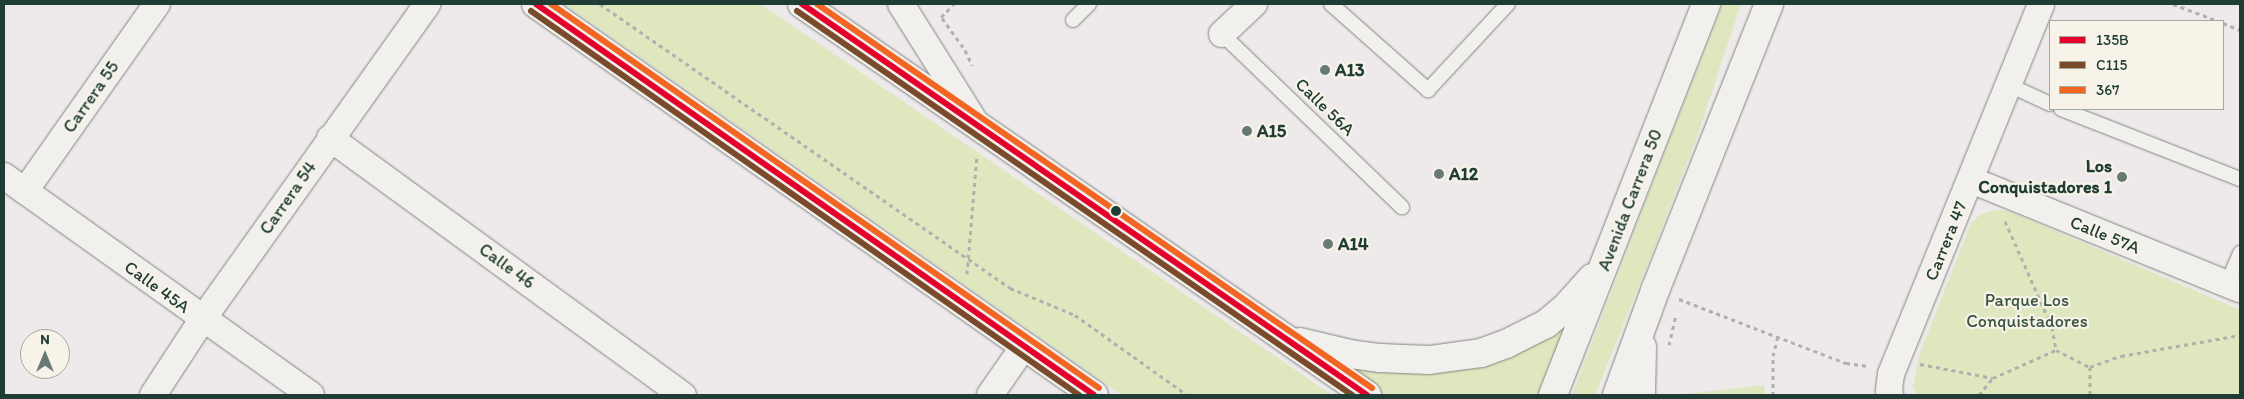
<!DOCTYPE html>
<style>
body{margin:0}
#map{position:relative;width:2244px;height:399px;overflow:hidden;background:#eee9ea;font-family:Itim,sans-serif}
div>[style]{position:absolute}
[style*='--x']{left:calc(var(--x)*1px);top:calc(var(--y)*1px);width:calc(var(--w)*1px);rotate:calc(var(--a)*1deg)}
.green>*{inset:0;background:#dfe7bf}
.path>*{height:3px;margin-top:-1.5px;transform-origin:0;background:repeating-linear-gradient(90deg,#afb1ae 0 4px,transparent 0 8px)}
.roads{filter:drop-shadow(0 0 1px #828584) drop-shadow(0 0 1px #828584)}
.service>*{height:14px;margin:-7px;padding:0 7px;transform-origin:7px;border-radius:7px;background:#f1f0ed}
.minor>*{height:26px;margin:-13px;padding:0 13px;transform-origin:13px;border-radius:13px;background:#f1f0ed}
.secondary>*{height:28px;margin:-14px;padding:0 14px;transform-origin:14px;border-radius:14px;background:#f1f0ed}
.bus-1>*{height:6px;margin:-3px;padding:0 3px;transform-origin:3px;border-radius:3px;background:#e4002b}
.bus-2>*{height:6px;margin:-3px;padding:0 3px;transform-origin:3px;border-radius:3px;background:#7a4b2a}
.bus-3>*{height:6px;margin:-3px;padding:0 3px;transform-origin:3px;border-radius:3px;background:#f26522}
.dots>*{width:14px;height:14px;translate:-50% -50%;box-sizing:border-box;border:2px solid #f7f3e8;border-radius:50%}
span{translate:-50% -50%;white-space:nowrap;text-align:center;line-height:1.15;-webkit-text-stroke:4.5px #f7f3e8;paint-order:stroke}
.poi-label{font-size:18px;color:#1f3d34;font-weight:700}
.left{translate:0 -50%;text-align:left}
.right{translate:-100% -50%;text-align:right}
.street-label{font-size:18px;color:#1f3d34}
.park-label{font-size:18px;color:#3a5643}
.frame{position:absolute;inset:0;border:5px solid #1f3d34;pointer-events:none}
.legend{position:absolute;left:2049px;top:20px;width:175px;height:90px;box-sizing:border-box;background:#f7f3e8;border:1px solid #a1aaa0;margin:0;padding:6px 9px;list-style:none;font-size:15px;color:#1f3d34}
.legend li{display:flex;align-items:center;gap:10px;height:25px}
.legend b{width:25px;border:1px solid #a1aaa0}
.north{position:absolute;left:20px;top:329px;width:50px;height:50px;box-sizing:border-box;background:#f7f3e8;border:1px solid #a1aaa0;border-radius:50%;rotate:0deg;font-size:14px;font-weight:700;line-height:20px;text-align:center;color:#1f3d34}
.north::after{content:'';display:block;margin:auto;width:18px;height:22px;background:#677974;clip-path:polygon(50% 0,100% 100%,50% 72%,0 100%)}
</style>
<div id="map">
<div class="green">
<i style="clip-path:polygon(564px 4px,761px 4px,1332px 395px,1122px 395px)"></i>
<i style="clip-path:polygon(1723px 4px,1741px 4px,1697px 137px,1651px 256px,1595px 395px,1572px 395px,1666px 148px)"></i>
<i style="clip-path:polygon(1994px 210px,2009px 211px,2240px 310px,2240px 395px,1917px 395px,1913px 386px,1920px 353px,1971px 223px,1981px 214px)"></i>
<i style="clip-path:polygon(1576px 319px,1545px 395px,1383px 395px,1329px 359px,1545px 339px)"></i>
<i style="clip-path:polygon(1764px 385px,1765px 395px,1676px 395px)"></i>
</div>
<div class="path">
<i style="--x:600;--y:4;--w:499;--a:34.7"></i>
<i style="--x:1010;--y:288;--w:70;--a:22.6"></i>
<i style="--x:1075;--y:315;--w:138;--a:35.5"></i>
<i style="--x:2173;--y:4;--w:48;--a:20.7"></i>
<i style="--x:941;--y:17;--w:18;--a:-45"></i>
<i style="--x:942;--y:18;--w:39;--a:54"></i>
<i style="--x:965;--y:50;--w:17;--a:65"></i>
<i style="--x:2223;--y:23;--w:18;--a:22"></i>
<i style="--x:2005;--y:221;--w:116;--a:66.1"></i>
<i style="--x:2052;--y:327;--w:23;--a:80"></i>
<i style="--x:967;--y:274;--w:118;--a:-85.2"></i>
<i style="--x:1679;--y:299;--w:179;--a:21"></i>
<i style="--x:1846;--y:363;--w:22;--a:8"></i>
<i style="--x:1669;--y:345;--w:31;--a:-77"></i>
<i style="--x:2056;--y:350;--w:38;--a:27"></i>
<i style="--x:2090;--y:367;--w:33;--a:-20"></i>
<i style="--x:2121;--y:356;--w:121;--a:-10"></i>
<i style="--x:1920;--y:364;--w:74;--a:10.9"></i>
<i style="--x:2090;--y:367;--w:28;--a:90"></i>
<i style="--x:1773;--y:395;--w:39;--a:-90"></i>
<i style="--x:1773;--y:356;--w:21;--a:-76"></i>
<i style="--x:1979;--y:395;--w:22;--a:-51"></i>
<i style="--x:1993;--y:378;--w:69;--a:-24"></i>
</div>
<div class="roads">
<div class="service">
<i style="--x:1331;--y:4;--w:130;--a:41.6"></i>
<i style="--x:1428;--y:90;--w:117;--a:-47.1"></i>
<i style="--x:1073;--y:20;--w:23;--a:-45"></i>
<i style="--x:1222;--y:34;--w:250;--a:43.9"></i>
<i style="--x:2009;--y:85;--w:45;--a:24.9"></i>
<i style="--x:2061;--y:109;--w:192;--a:21.4"></i>
<i style="--x:2227;--y:284;--w:34;--a:-67"></i>
</div>
<div class="minor">
<i style="--x:901;--y:4;--w:143;--a:57.9"></i>
<i style="--x:1222;--y:34;--w:44;--a:-43.2"></i>
<i style="--x:330;--y:138;--w:437;--a:36.1"></i>
<i style="--x:4;--y:176;--w:377;--a:35.5"></i>
<i style="--x:1971;--y:180;--w:290;--a:22.1"></i>
<i style="--x:25;--y:191;--w:229;--a:-54.8"></i>
<i style="--x:153;--y:395;--w:90;--a:-56.8"></i>
<i style="--x:202;--y:320;--w:388;--a:-54.5"></i>
<i style="--x:990;--y:395;--w:60;--a:-55.2"></i>
<i style="--x:1890;--y:395;--w:5;--a:-101"></i>
<i style="--x:1889;--y:390;--w:16;--a:-83"></i>
<i style="--x:1891;--y:374;--w:399;--a:-67.9"></i>
</div>
<div class="secondary">
<i style="--x:536;--y:4;--w:681;--a:35.02"></i>
<i style="--x:802;--y:4;--w:687;--a:34.68"></i>
<i style="--x:1300;--y:342;--w:51;--a:13.5"></i>
<i style="--x:1350;--y:354;--w:30;--a:8"></i>
<i style="--x:1380;--y:358;--w:49;--a:2.3"></i>
<i style="--x:1429;--y:360;--w:52;--a:-7.7"></i>
<i style="--x:1481;--y:353;--w:27;--a:-20"></i>
<i style="--x:1506;--y:344;--w:45;--a:-26.6"></i>
<i style="--x:1546;--y:324;--w:26;--a:-40"></i>
<i style="--x:1566;--y:307;--w:39;--a:-48"></i>
<i style="--x:1553;--y:395;--w:420;--a:-68.6"></i>
<i style="--x:1617;--y:395;--w:114;--a:-70"></i>
<i style="--x:1656;--y:288;--w:306;--a:-68.3"></i>
<i style="--x:1641;--y:395;--w:48;--a:-88.8"></i>
</div>
</div>
<div class="bus-1">
<i style="--x:536;--y:4;--w:681;--a:35.02"></i>
<i style="--x:802;--y:4;--w:687;--a:34.68"></i>
</div>
<div class="bus-2">
<i style="--x:531;--y:11;--w:669;--a:35.02"></i>
<i style="--x:797;--y:11;--w:675;--a:34.68"></i>
</div>
<div class="bus-3">
<i style="--x:551;--y:4;--w:669;--a:35.02"></i>
<i style="--x:817;--y:4;--w:675;--a:34.68"></i>
</div>
<div class="dots">
<i style="left:1325px;top:70px;background:#677974"></i>
<i style="left:1247px;top:131px;background:#677974"></i>
<i style="left:1439px;top:174px;background:#677974"></i>
<i style="left:2122px;top:177px;background:#677974"></i>
<i style="left:1116px;top:211px;background:#1f3d34"></i>
<i style="left:1328px;top:244px;background:#677974"></i>
</div>
<div class="poi-label">
<span class="left" style="left:1335px;top:70px">A13</span>
<span class="left" style="left:1257px;top:131px">A15</span>
<span class="right" style="left:2112px;top:177px">Los<br>Conquistadores 1</span>
<span class="left" style="left:1449px;top:174px">A12</span>
<span class="left" style="left:1338px;top:244px">A14</span>
</div>
<div class="street-label">
<span style="left:91px;top:97px;rotate:-55deg">Carrera 55</span>
<span style="left:1325px;top:107px;rotate:44deg">Calle 56A</span>
<span style="left:288px;top:198px;rotate:-55deg">Carrera 54</span>
<span style="left:1630px;top:200px;rotate:-69deg">Avenida Carrera 50</span>
<span style="left:2105px;top:235px;rotate:22deg">Calle 57A</span>
<span style="left:1946px;top:241px;rotate:-68deg">Carrera 47</span>
<span style="left:507px;top:266px;rotate:36deg">Calle 46</span>
<span style="left:157px;top:287px;rotate:36deg">Calle 45A</span>
</div>
<div class="park-label">
<span style="left:2027px;top:311px">Parque Los<br>Conquistadores</span>
</div>
<div class="frame"></div>
<ul class="legend">
<li><b style="height:6px;background:#e4002b"></b>135B</li>
<li><b style="height:6px;background:#7a4b2a"></b>C115</li>
<li><b style="height:6px;background:#f26522"></b>367</li>
</ul>
<div class="north">N</div>
</div>
